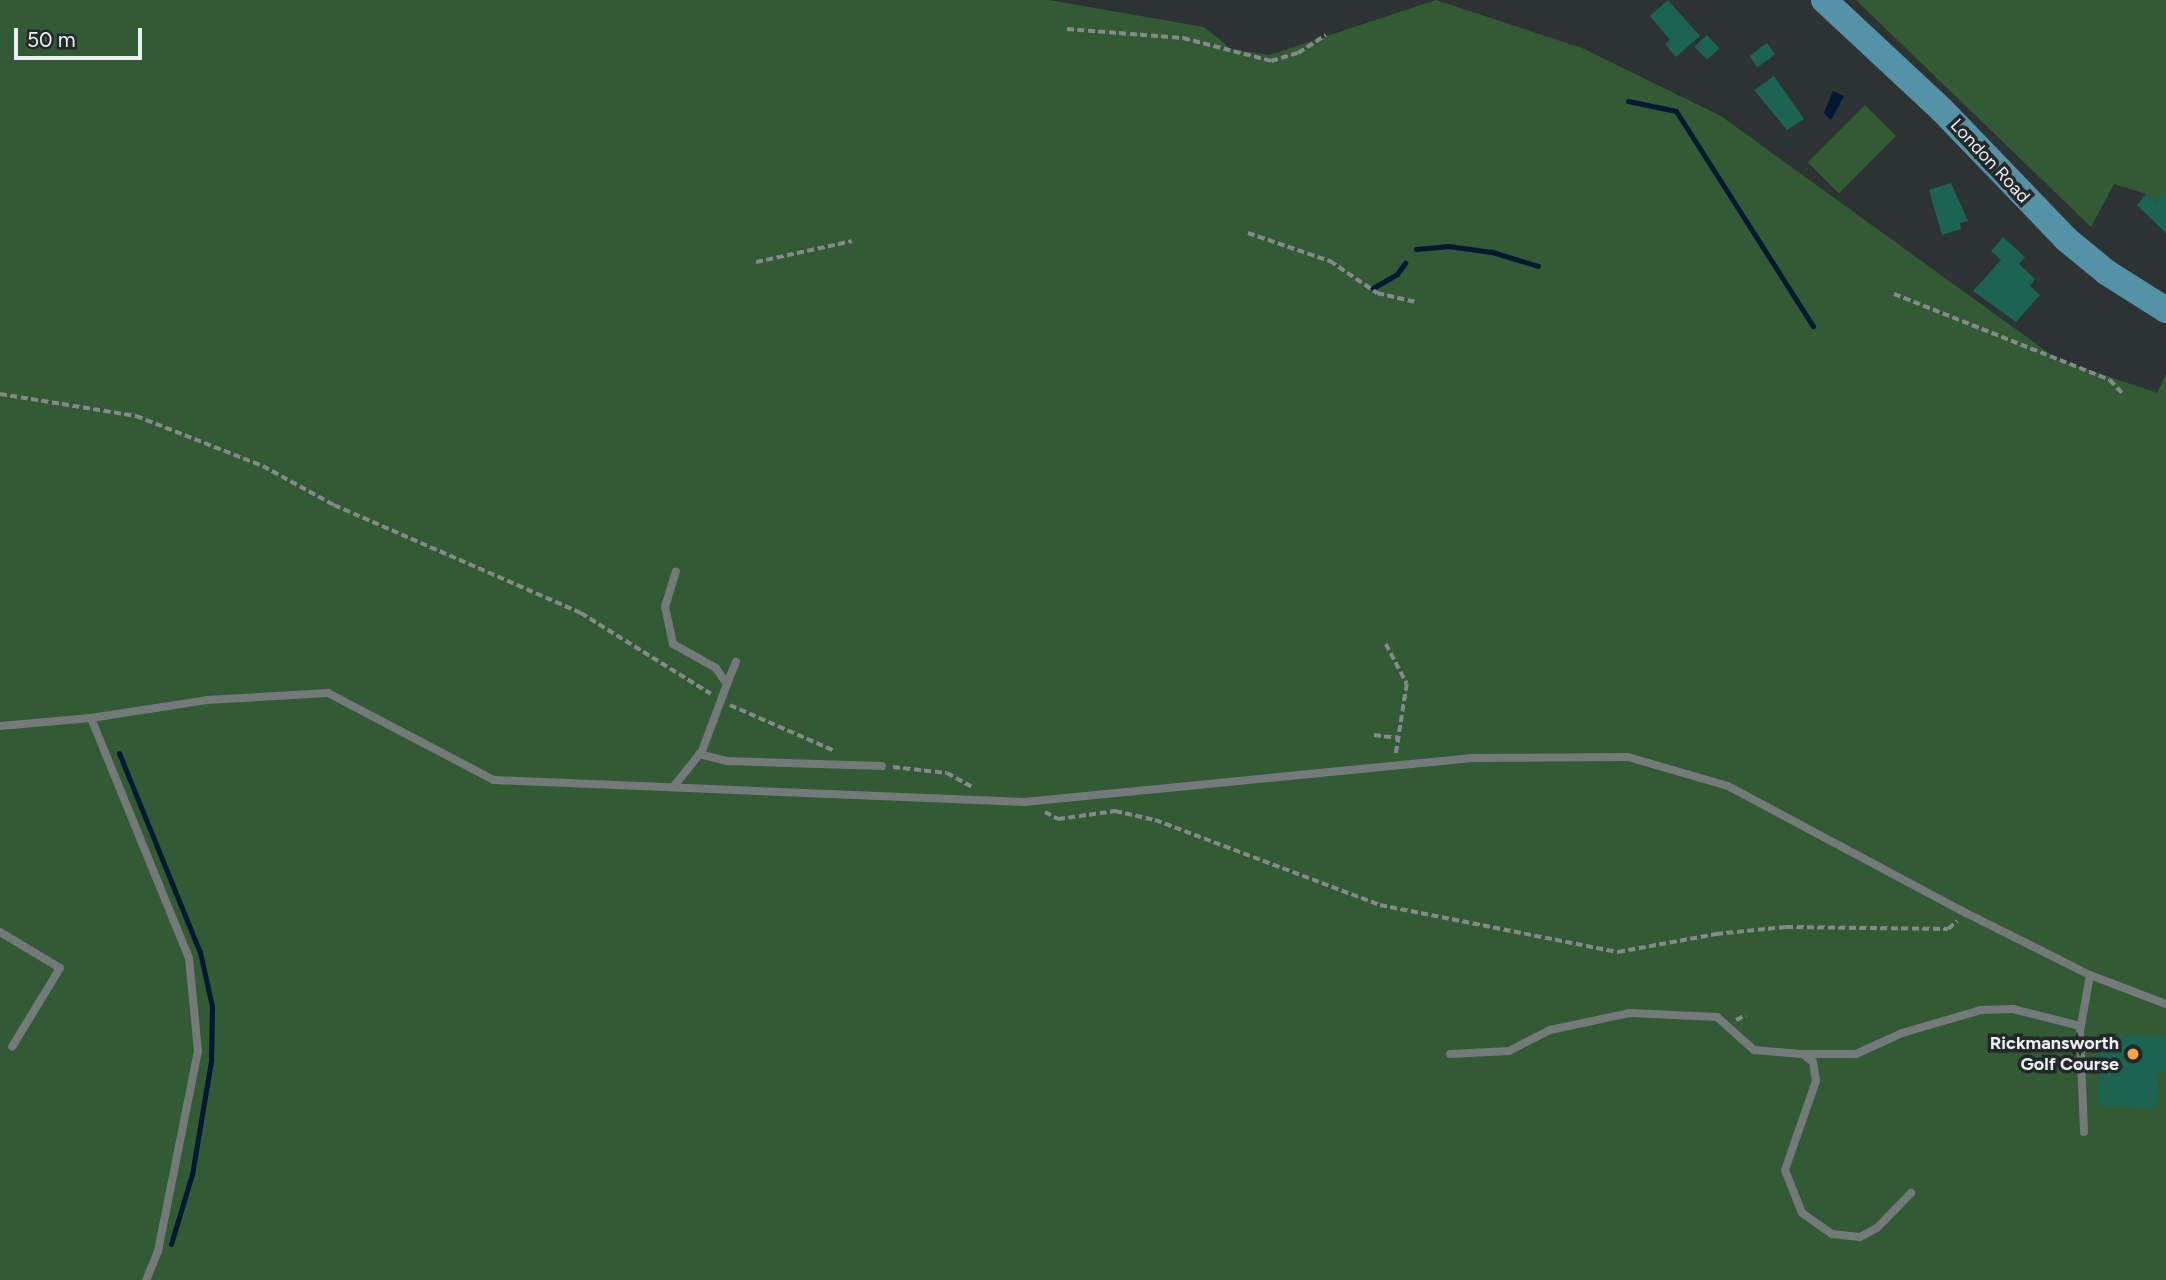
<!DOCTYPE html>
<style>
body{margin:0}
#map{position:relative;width:2166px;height:1280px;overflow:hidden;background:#2d3232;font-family:Figtree,sans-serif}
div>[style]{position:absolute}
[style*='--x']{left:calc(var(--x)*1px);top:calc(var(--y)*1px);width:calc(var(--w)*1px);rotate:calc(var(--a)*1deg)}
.green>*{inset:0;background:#325a34;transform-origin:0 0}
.water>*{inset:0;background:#001833}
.stream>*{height:5px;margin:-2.5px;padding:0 2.5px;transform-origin:2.5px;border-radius:2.5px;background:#001833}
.building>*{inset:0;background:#1b6451;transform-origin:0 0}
.path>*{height:3.5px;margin-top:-1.75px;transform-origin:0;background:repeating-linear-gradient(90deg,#858989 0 7px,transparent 0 10.5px)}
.lane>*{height:8px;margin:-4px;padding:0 4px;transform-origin:4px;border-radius:4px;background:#747a7a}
.primary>*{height:26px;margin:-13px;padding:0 13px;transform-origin:13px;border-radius:13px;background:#5493a7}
.dots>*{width:19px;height:19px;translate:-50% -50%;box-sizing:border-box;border:4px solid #232828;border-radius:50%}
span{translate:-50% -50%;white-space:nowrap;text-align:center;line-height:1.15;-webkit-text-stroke:7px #232828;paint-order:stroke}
.street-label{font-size:18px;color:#edf0f0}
.poi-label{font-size:18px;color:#edf0f0;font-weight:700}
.right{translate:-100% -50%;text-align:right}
.scale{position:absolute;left:14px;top:28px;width:128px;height:32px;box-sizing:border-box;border:4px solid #edf0f0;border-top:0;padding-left:9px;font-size:21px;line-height:24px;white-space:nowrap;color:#edf0f0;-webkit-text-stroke:5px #232828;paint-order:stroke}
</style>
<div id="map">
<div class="green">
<i style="clip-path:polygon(0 0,1049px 0,1204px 27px,1231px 49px,1269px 55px,1436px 0,1582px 48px,1721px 116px,2057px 359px,2157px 393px,2166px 374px,2166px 1280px,0 1280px)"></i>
<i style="clip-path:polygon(1856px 0,2166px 0,2166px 199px,2161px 196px,2156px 202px,2146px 194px,2114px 184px,2091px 227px)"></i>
<i style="left:1865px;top:105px;width:44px;height:81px;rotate:45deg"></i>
</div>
<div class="water">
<i style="clip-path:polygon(1833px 91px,1844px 96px,1831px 120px,1824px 113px)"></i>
</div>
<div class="stream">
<i style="--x:1628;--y:101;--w:49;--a:11.8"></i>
<i style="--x:1676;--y:111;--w:255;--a:57.5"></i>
<i style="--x:1416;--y:249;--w:32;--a:-5"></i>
<i style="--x:1448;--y:246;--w:44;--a:7.8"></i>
<i style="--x:1492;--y:252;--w:48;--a:16.9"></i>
<i style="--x:1373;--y:288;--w:28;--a:-30"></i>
<i style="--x:1397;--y:274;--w:14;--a:-54"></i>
<i style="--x:119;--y:753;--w:215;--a:67.9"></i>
<i style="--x:200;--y:952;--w:55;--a:77.5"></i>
<i style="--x:212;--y:1006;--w:55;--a:91"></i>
<i style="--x:211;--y:1061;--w:115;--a:99.5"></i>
<i style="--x:192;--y:1174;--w:73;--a:106.7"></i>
</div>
<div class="building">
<i style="clip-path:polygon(1668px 0,1700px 36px,1676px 57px,1665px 44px,1670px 40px,1650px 16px)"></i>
<i style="left:1707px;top:35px;width:18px;height:17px;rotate:47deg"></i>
<i style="left:1767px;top:43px;width:14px;height:22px;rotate:54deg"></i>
<i style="clip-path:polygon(1774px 76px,1804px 119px,1787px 130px,1754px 90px)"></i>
<i style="clip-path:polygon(1951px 183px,1968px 221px,1960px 223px,1961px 229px,1942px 235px,1929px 190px)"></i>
<i style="clip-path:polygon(2166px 189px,2166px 233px,2137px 205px,2146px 194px,2156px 202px)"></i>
<i style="clip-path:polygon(2003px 237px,2025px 257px,2019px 264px,2035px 279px,2030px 286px,2040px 295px,2016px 322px,1973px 291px,2001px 260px,1991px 251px)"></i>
<i style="clip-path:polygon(2101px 1034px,2166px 1037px,2166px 1072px,2159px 1072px,2157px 1108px,2098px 1106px)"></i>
</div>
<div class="path">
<i style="--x:1067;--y:29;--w:116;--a:4.4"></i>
<i style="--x:1183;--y:38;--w:91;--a:14.6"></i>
<i style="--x:1271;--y:61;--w:28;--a:-17"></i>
<i style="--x:1298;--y:53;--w:33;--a:-33"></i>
<i style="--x:1248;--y:233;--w:87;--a:18.9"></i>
<i style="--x:1330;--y:261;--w:57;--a:34.2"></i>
<i style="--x:1377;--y:293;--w:40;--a:13"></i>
<i style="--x:756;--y:262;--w:98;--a:-12.3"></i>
<i style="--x:1894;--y:294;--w:232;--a:21.7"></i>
<i style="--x:2110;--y:380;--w:19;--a:47"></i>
<i style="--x:0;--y:394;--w:138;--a:9.2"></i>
<i style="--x:136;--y:416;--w:136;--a:21.5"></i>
<i style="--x:263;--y:466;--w:81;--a:28.8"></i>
<i style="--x:334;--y:505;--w:270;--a:23.6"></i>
<i style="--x:581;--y:613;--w:153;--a:31.9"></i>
<i style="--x:1386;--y:644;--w:45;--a:62.3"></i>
<i style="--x:1407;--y:684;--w:71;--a:98.9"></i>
<i style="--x:730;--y:705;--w:115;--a:23.7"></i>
<i style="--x:1374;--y:735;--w:25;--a:7"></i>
<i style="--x:893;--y:767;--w:54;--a:6.3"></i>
<i style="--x:947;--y:773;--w:29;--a:29"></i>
<i style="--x:1045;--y:812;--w:15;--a:28"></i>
<i style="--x:1058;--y:819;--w:58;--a:-8"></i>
<i style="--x:1115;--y:811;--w:41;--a:12.7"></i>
<i style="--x:1155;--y:820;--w:241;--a:20.7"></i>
<i style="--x:1380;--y:905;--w:243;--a:11.2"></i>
<i style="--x:1618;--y:952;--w:100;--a:-10.4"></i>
<i style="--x:1716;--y:934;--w:70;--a:-5.7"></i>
<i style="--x:1786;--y:927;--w:162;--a:0.7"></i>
<i style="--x:1948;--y:929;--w:12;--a:-42"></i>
<i style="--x:1736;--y:1020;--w:11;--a:-27"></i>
</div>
<div class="lane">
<i style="--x:727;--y:684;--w:24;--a:-68"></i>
<i style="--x:91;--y:718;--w:259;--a:67.8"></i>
<i style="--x:189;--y:958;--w:93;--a:84.5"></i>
<i style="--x:198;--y:1051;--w:204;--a:101.3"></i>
<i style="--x:158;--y:1251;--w:31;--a:112"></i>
<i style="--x:0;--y:726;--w:91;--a:-5"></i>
<i style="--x:91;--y:718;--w:117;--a:-8.8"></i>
<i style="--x:207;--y:700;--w:121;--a:-3.3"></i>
<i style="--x:328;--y:693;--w:187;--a:27.7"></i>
<i style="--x:494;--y:780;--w:530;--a:2.38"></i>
<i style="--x:1024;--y:802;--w:453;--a:-5.6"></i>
<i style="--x:1475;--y:758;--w:153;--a:-0.4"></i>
<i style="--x:1628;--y:757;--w:104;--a:16.2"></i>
<i style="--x:1728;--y:786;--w:270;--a:28.1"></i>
<i style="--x:1966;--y:913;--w:139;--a:26.6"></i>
<i style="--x:2090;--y:975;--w:81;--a:20.9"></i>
<i style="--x:699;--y:754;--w:30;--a:14"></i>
<i style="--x:728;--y:761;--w:154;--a:1.9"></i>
<i style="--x:674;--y:786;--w:45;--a:-51.3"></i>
<i style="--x:702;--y:751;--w:72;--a:-69.5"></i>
<i style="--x:727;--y:684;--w:19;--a:-125"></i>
<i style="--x:716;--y:668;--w:49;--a:-150.8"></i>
<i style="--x:673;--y:644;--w:38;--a:-102"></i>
<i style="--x:665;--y:607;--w:37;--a:-73"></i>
<i style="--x:0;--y:932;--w:70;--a:31"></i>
<i style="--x:60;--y:968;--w:92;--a:121.3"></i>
<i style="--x:1450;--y:1054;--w:59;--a:-2.9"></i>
<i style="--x:1509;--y:1051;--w:46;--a:-27.1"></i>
<i style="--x:1550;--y:1030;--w:82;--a:-12"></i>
<i style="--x:1630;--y:1013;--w:87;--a:2.6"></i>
<i style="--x:1717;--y:1017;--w:50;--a:41.7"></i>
<i style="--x:1754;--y:1050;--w:47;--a:4.9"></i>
<i style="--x:1801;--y:1054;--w:55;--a:0"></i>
<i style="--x:1856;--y:1054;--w:51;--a:-24.5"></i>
<i style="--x:1902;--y:1033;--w:82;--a:-16.2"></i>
<i style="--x:1981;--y:1010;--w:32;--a:-2"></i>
<i style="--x:2013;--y:1009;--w:69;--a:14.2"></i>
<i style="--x:1804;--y:1055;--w:11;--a:38"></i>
<i style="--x:1813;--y:1062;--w:19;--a:81"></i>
<i style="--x:1816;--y:1081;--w:94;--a:109.2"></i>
<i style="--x:1785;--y:1170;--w:46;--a:68.4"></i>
<i style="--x:1802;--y:1213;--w:37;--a:35"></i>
<i style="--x:1832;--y:1234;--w:28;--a:6"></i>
<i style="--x:1860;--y:1237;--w:19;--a:-28"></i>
<i style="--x:1877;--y:1228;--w:49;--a:-45.8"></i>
<i style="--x:2084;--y:1132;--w:101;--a:-92.3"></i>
<i style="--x:2080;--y:1031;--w:57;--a:-79.9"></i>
</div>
<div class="primary">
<i style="--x:1824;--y:0;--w:161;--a:43"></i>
<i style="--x:1942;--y:110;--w:179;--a:46.1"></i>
<i style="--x:2066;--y:239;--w:52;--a:39.5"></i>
<i style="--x:2106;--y:272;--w:71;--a:32.3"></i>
</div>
<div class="dots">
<i style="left:2133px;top:1054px;background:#f6a247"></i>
</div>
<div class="street-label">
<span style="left:1990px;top:161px;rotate:47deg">London Road</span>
</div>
<div class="poi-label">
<span class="right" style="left:2119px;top:1054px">Rickmansworth<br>Golf Course</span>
</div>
<div class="scale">50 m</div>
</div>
